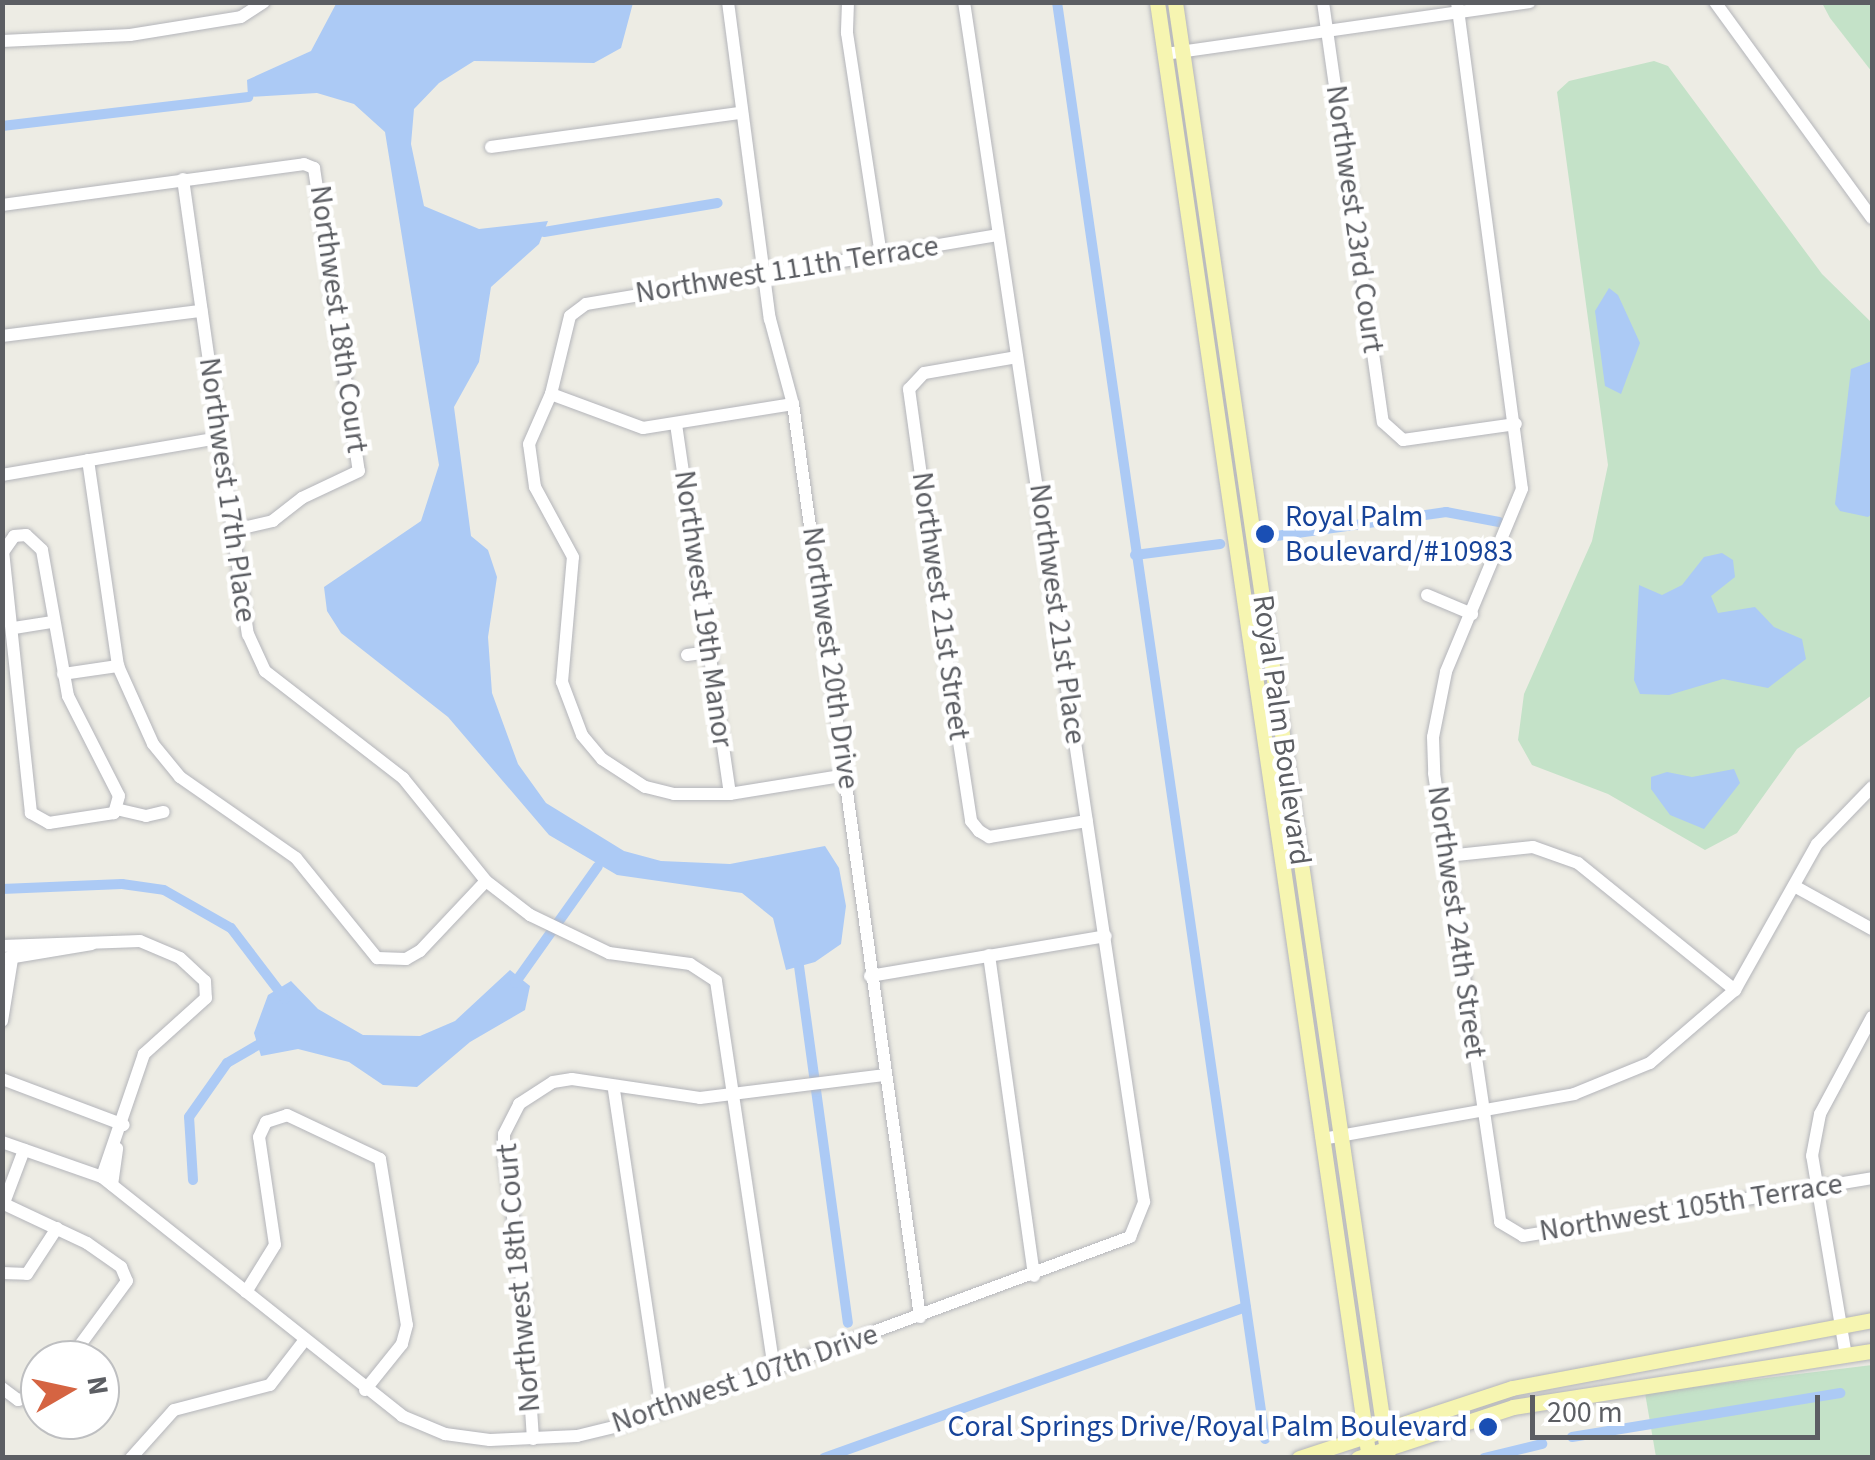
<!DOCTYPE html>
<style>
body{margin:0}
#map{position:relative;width:1875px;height:1460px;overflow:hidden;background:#edece4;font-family:"Source Sans 3",sans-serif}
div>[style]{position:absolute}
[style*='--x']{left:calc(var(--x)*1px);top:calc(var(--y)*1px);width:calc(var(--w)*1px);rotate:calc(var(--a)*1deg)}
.green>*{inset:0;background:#c4e2c8}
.water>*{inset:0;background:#accaf5}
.canal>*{height:10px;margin:-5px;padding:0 5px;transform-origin:5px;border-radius:5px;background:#accaf5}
.roads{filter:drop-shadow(0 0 2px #b4b5ba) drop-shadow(0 0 2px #b4b5ba)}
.minor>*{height:12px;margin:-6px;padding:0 6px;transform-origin:6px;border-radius:6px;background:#fff}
.major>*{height:15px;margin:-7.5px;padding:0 7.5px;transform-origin:7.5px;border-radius:7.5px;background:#f6f5b1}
.dots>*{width:28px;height:28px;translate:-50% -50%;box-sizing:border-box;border:5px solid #fff;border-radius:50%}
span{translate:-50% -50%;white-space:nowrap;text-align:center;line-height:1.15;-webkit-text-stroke:9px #fff;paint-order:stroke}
.street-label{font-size:30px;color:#5c5e63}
.transit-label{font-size:30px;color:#164399}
.left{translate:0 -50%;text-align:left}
.right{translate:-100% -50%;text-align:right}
.frame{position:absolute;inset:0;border:5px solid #5c5e63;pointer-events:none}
.north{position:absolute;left:20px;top:1340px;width:100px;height:100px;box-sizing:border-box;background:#fff;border:2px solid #bebfc1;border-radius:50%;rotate:81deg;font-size:28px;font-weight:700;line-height:40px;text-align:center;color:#5c5e63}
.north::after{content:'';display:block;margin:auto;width:35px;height:45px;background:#d56442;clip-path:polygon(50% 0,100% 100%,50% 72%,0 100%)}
.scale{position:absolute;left:1530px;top:1395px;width:290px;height:45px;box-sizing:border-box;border:5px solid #5c5e63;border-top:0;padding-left:12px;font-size:30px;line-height:35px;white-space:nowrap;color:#5c5e63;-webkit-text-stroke:8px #fff;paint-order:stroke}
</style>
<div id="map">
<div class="green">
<i style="clip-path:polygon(1822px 3px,1872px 3px,1872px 72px,1830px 18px)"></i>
<i style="clip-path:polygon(1654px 61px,1668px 66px,1822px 274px,1872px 323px,1872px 695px,1797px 749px,1737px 833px,1705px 850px,1608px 794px,1532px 765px,1518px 740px,1524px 694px,1592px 541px,1608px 465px,1557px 92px,1569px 81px)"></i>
<i style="clip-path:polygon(1872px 1365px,1872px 1457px,1656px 1457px,1645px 1393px)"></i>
</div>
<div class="water">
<i style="clip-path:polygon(337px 2px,633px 3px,621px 48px,594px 63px,474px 61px,439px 83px,414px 109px,411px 144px,424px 206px,479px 229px,548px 221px,539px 244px,491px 287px,479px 362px,454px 407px,471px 536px,488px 550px,497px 577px,488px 637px,492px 693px,518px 764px,546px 803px,624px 851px,661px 861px,730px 864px,825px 846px,839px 868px,846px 906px,841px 944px,815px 962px,786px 970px,773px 918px,742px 893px,617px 875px,549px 835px,448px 717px,341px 633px,327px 611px,324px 587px,421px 521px,439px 465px,385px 132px,354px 104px,317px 93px,248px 97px,247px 80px,311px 51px)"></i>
<i style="clip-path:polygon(1609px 288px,1618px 295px,1640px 343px,1621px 394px,1605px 386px,1595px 311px)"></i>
<i style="clip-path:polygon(1872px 361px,1872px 514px,1868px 517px,1840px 511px,1835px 504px,1851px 369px)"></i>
<i style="clip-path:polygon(1722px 553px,1733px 560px,1735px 577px,1711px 596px,1718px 613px,1755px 607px,1774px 627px,1802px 639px,1806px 659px,1768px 688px,1723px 679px,1669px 695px,1640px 694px,1634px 680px,1639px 585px,1662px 595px,1682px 585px,1704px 557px)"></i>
<i style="clip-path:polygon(1734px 769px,1740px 783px,1704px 829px,1670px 815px,1651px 789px,1651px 777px,1667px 772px,1692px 777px)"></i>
<i style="clip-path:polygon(510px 970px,530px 986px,525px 1010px,470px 1042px,417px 1087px,383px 1085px,349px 1062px,298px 1049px,261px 1056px,254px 1033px,268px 995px,291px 981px,318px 1009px,363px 1035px,420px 1036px,455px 1021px)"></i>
</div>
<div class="canal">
<i style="--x:1057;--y:2;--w:1452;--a:81.76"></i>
<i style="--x:2;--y:126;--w:248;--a:-6.7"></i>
<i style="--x:544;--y:232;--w:176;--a:-9.5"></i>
<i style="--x:1276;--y:536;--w:172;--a:-8"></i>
<i style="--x:1446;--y:512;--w:54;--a:10.7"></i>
<i style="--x:1135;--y:555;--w:86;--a:-7.4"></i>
<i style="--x:2;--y:889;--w:120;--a:-2.4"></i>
<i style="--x:122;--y:884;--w:42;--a:8.1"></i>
<i style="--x:164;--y:890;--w:77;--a:29.6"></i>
<i style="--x:231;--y:928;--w:89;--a:52.7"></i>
<i style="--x:799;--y:966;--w:360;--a:82.2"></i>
<i style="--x:515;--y:983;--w:143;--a:-54.6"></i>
<i style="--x:193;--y:1180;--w:63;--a:-93.6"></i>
<i style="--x:189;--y:1117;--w:66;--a:-54.9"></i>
<i style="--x:227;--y:1063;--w:50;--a:-30.2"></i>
<i style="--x:1572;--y:1437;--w:272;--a:-9.3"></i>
<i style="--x:824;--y:1458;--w:448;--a:-19.7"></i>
<i style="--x:1484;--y:1458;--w:60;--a:-13.6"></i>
</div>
<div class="roads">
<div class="minor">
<i style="--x:728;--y:2;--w:320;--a:82.5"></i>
<i style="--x:770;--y:319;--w:88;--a:74.9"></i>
<i style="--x:793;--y:404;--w:922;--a:82.08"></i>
<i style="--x:848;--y:2;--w:31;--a:92"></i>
<i style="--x:847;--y:33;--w:225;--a:81.3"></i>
<i style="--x:1323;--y:2;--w:424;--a:81.9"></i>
<i style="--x:1383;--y:422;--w:27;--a:42"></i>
<i style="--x:1403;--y:440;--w:114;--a:-8.1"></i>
<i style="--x:1457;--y:2;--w:491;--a:82.4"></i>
<i style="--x:1522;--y:489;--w:198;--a:112.6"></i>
<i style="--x:1446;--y:672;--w:66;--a:101.3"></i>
<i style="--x:1433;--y:737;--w:36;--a:88"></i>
<i style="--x:1434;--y:773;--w:454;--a:81.6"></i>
<i style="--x:1500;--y:1222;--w:27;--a:31"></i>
<i style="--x:1523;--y:1236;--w:354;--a:-9.4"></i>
<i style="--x:1715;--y:2;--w:267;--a:54"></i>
<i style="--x:2;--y:41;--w:128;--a:-2.7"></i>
<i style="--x:130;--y:35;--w:112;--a:-9.2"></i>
<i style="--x:241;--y:17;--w:27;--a:-33"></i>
<i style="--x:1165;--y:54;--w:368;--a:-8.1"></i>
<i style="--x:491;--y:147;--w:250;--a:-7.8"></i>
<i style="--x:183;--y:179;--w:460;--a:81.9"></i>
<i style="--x:248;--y:634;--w:41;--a:65.3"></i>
<i style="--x:265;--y:671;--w:175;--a:37.8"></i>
<i style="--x:403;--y:778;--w:132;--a:51.1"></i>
<i style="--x:486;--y:881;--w:56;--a:37.7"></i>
<i style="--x:530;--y:915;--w:88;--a:25.7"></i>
<i style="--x:609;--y:953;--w:82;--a:7.7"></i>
<i style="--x:690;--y:964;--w:31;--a:33"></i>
<i style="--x:716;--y:981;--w:392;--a:81.5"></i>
<i style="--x:2;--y:205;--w:305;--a:-7.7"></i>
<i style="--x:304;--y:164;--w:11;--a:22"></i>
<i style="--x:314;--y:168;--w:306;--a:81.6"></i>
<i style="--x:359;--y:471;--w:63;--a:154.7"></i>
<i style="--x:302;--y:498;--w:37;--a:142"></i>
<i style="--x:273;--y:521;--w:40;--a:167"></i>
<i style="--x:2;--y:336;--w:201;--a:-7.2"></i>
<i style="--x:1017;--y:357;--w:94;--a:170.2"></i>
<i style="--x:924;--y:373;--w:22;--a:133"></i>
<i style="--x:909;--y:389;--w:297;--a:82.1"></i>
<i style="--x:950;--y:683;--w:140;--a:81.3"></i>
<i style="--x:971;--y:821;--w:13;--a:51"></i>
<i style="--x:979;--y:831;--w:12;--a:31"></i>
<i style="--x:989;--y:837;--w:99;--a:-9.3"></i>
<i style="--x:551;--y:394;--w:98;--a:20.3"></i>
<i style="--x:643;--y:428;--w:152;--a:-9.1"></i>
<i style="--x:676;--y:424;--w:374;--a:81.7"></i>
<i style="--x:88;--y:460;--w:208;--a:81.7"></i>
<i style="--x:118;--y:666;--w:85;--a:65.8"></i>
<i style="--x:153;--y:744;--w:43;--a:50.7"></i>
<i style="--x:180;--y:777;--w:141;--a:34.9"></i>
<i style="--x:296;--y:858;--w:129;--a:51"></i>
<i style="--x:377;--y:958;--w:29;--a:2"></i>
<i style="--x:406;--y:959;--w:16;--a:-30"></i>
<i style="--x:420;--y:951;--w:96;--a:-46.7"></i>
<i style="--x:2;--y:475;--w:219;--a:-9.7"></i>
<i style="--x:26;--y:535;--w:22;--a:43"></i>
<i style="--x:42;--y:550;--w:148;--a:79.9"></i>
<i style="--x:68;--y:696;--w:112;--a:63"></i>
<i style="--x:119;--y:796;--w:18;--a:106"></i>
<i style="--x:114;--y:813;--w:66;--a:171.3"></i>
<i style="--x:49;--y:823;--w:21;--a:-151"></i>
<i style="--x:31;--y:813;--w:262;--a:-96.1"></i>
<i style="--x:3;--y:552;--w:19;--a:-55"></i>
<i style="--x:14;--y:536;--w:12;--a:-5"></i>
<i style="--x:1427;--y:595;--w:49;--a:22.9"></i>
<i style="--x:14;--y:628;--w:39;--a:-9"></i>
<i style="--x:687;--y:655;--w:22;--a:-8"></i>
<i style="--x:63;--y:674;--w:56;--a:-8.3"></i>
<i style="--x:847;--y:775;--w:119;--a:170.8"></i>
<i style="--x:730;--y:794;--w:56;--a:180"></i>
<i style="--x:674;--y:794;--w:30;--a:-166"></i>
<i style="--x:645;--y:787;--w:51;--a:-146.9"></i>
<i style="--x:602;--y:759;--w:31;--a:-130"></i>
<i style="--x:582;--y:735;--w:57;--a:-110.7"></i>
<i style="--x:562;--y:682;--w:125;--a:-85"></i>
<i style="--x:573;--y:557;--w:80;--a:-118.5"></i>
<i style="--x:535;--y:487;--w:43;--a:-97.9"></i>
<i style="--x:529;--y:444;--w:55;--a:-66.3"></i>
<i style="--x:551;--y:394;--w:80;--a:-76.3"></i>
<i style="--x:570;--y:316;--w:20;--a:-37"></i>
<i style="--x:586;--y:304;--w:417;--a:-9.5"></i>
<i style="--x:116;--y:809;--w:31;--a:13"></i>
<i style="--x:146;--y:816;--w:18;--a:-13"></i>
<i style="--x:1447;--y:856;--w:86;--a:-6"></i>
<i style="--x:1533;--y:847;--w:48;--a:19.6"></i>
<i style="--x:1578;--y:863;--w:202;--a:39"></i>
<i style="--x:1794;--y:886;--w:89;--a:28.9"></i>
<i style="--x:2;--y:946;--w:138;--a:-2.1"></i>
<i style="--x:140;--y:941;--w:43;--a:23"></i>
<i style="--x:180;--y:958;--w:34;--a:43"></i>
<i style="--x:205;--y:981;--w:17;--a:87"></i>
<i style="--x:206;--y:998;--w:84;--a:137.9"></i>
<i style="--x:144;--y:1054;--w:130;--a:108.9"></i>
<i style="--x:989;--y:955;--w:324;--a:82"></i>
<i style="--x:2;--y:959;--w:91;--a:-9.5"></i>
<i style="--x:870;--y:976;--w:239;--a:-9.6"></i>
<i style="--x:2;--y:1021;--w:69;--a:-80.8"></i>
<i style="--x:2;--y:1079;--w:130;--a:20.7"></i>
<i style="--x:614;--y:1090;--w:325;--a:81.5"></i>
<i style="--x:1322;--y:1139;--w:256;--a:-10.1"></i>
<i style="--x:1574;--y:1094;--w:82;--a:-22.2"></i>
<i style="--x:1650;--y:1063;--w:112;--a:-40.7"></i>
<i style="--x:1735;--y:990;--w:167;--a:-60.7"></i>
<i style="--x:1817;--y:844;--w:79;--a:-46"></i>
<i style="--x:2;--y:1142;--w:106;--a:19.3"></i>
<i style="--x:102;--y:1177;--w:384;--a:38.5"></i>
<i style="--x:402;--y:1416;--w:47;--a:22.7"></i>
<i style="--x:445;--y:1434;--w:45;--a:7.6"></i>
<i style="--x:490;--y:1440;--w:87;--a:-2.6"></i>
<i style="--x:577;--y:1436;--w:46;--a:-13.7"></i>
<i style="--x:622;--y:1425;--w:542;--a:-20.31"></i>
<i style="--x:1130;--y:1237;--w:38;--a:-68"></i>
<i style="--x:1144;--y:1202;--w:1213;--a:-98.53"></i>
<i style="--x:112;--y:1185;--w:37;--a:-82"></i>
<i style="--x:2;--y:1203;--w:94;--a:25.2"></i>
<i style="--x:87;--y:1243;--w:42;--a:35.2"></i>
<i style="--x:121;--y:1267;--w:15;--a:67"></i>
<i style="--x:127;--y:1281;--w:98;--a:126.3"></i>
<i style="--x:4;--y:1203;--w:57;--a:-69.3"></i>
<i style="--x:2;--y:1273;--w:25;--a:2"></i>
<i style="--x:27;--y:1274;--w:55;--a:-56.9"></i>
<i style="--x:246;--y:1292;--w:55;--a:-58.3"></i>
<i style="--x:275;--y:1245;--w:109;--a:-98.4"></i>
<i style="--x:259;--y:1137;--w:17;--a:-65"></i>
<i style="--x:266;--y:1122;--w:22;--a:-18"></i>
<i style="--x:287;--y:1115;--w:103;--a:25.3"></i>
<i style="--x:380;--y:1159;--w:168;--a:80.8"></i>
<i style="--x:407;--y:1325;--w:20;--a:105"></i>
<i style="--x:402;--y:1344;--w:59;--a:128.8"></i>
<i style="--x:1846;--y:1356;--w:203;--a:-99.6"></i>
<i style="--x:1812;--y:1156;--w:43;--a:-79.2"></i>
<i style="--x:1820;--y:1114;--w:110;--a:-61.8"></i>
<i style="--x:2;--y:1388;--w:20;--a:37"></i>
<i style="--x:18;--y:1400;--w:23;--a:-13"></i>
<i style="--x:533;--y:1439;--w:151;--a:-93.8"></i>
<i style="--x:523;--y:1288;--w:136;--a:-98"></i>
<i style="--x:504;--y:1153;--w:19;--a:-90"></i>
<i style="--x:504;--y:1134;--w:34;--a:-63"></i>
<i style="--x:519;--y:1104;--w:40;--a:-32.9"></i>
<i style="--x:553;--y:1082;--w:19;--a:-9"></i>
<i style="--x:572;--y:1079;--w:129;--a:8.4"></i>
<i style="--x:700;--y:1098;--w:185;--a:-7.1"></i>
<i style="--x:131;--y:1458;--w:64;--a:-48.1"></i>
<i style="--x:174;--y:1410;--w:99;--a:-14.6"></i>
<i style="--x:270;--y:1385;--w:56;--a:-52.3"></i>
</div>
<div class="major">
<i style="--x:1157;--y:2;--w:1471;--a:81.72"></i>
<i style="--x:1175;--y:2;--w:1471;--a:81.68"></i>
<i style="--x:1299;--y:1458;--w:224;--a:-18.2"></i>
<i style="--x:1512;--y:1388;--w:366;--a:-10.7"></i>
<i style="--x:1358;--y:1458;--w:163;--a:-18.2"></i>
<i style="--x:1513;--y:1407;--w:363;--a:-8.9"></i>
</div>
</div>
<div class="dots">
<i style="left:1265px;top:534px;background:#1a4fb4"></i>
<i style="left:1488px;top:1427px;background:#1a4fb4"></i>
</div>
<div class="street-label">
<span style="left:1354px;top:219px;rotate:82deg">Northwest 23rd Court</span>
<span style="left:787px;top:270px;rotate:-9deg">Northwest 111th Terrace</span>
<span style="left:338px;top:319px;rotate:82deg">Northwest 18th Court</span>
<span style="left:227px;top:490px;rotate:82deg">Northwest 17th Place</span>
<span style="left:940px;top:606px;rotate:82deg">Northwest 21st Street</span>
<span style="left:703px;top:609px;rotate:82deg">Northwest 19th Manor</span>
<span style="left:1057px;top:614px;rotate:82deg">Northwest 21st Place</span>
<span style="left:830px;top:658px;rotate:82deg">Northwest 20th Drive</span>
<span style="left:1281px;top:730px;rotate:82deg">Royal Palm Boulevard</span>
<span style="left:1456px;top:922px;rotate:82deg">Northwest 24th Street</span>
<span style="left:1691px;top:1208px;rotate:-9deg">Northwest 105th Terrace</span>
<span style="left:519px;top:1278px;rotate:-95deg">Northwest 18th Court</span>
<span style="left:745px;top:1379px;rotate:-19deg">Northwest 107th Drive</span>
</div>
<div class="transit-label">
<span class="left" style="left:1285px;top:534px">Royal Palm<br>Boulevard/#10983</span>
<span class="right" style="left:1468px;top:1427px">Coral Springs Drive/Royal Palm Boulevard</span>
</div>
<div class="frame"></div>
<div class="north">N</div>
<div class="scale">200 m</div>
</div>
